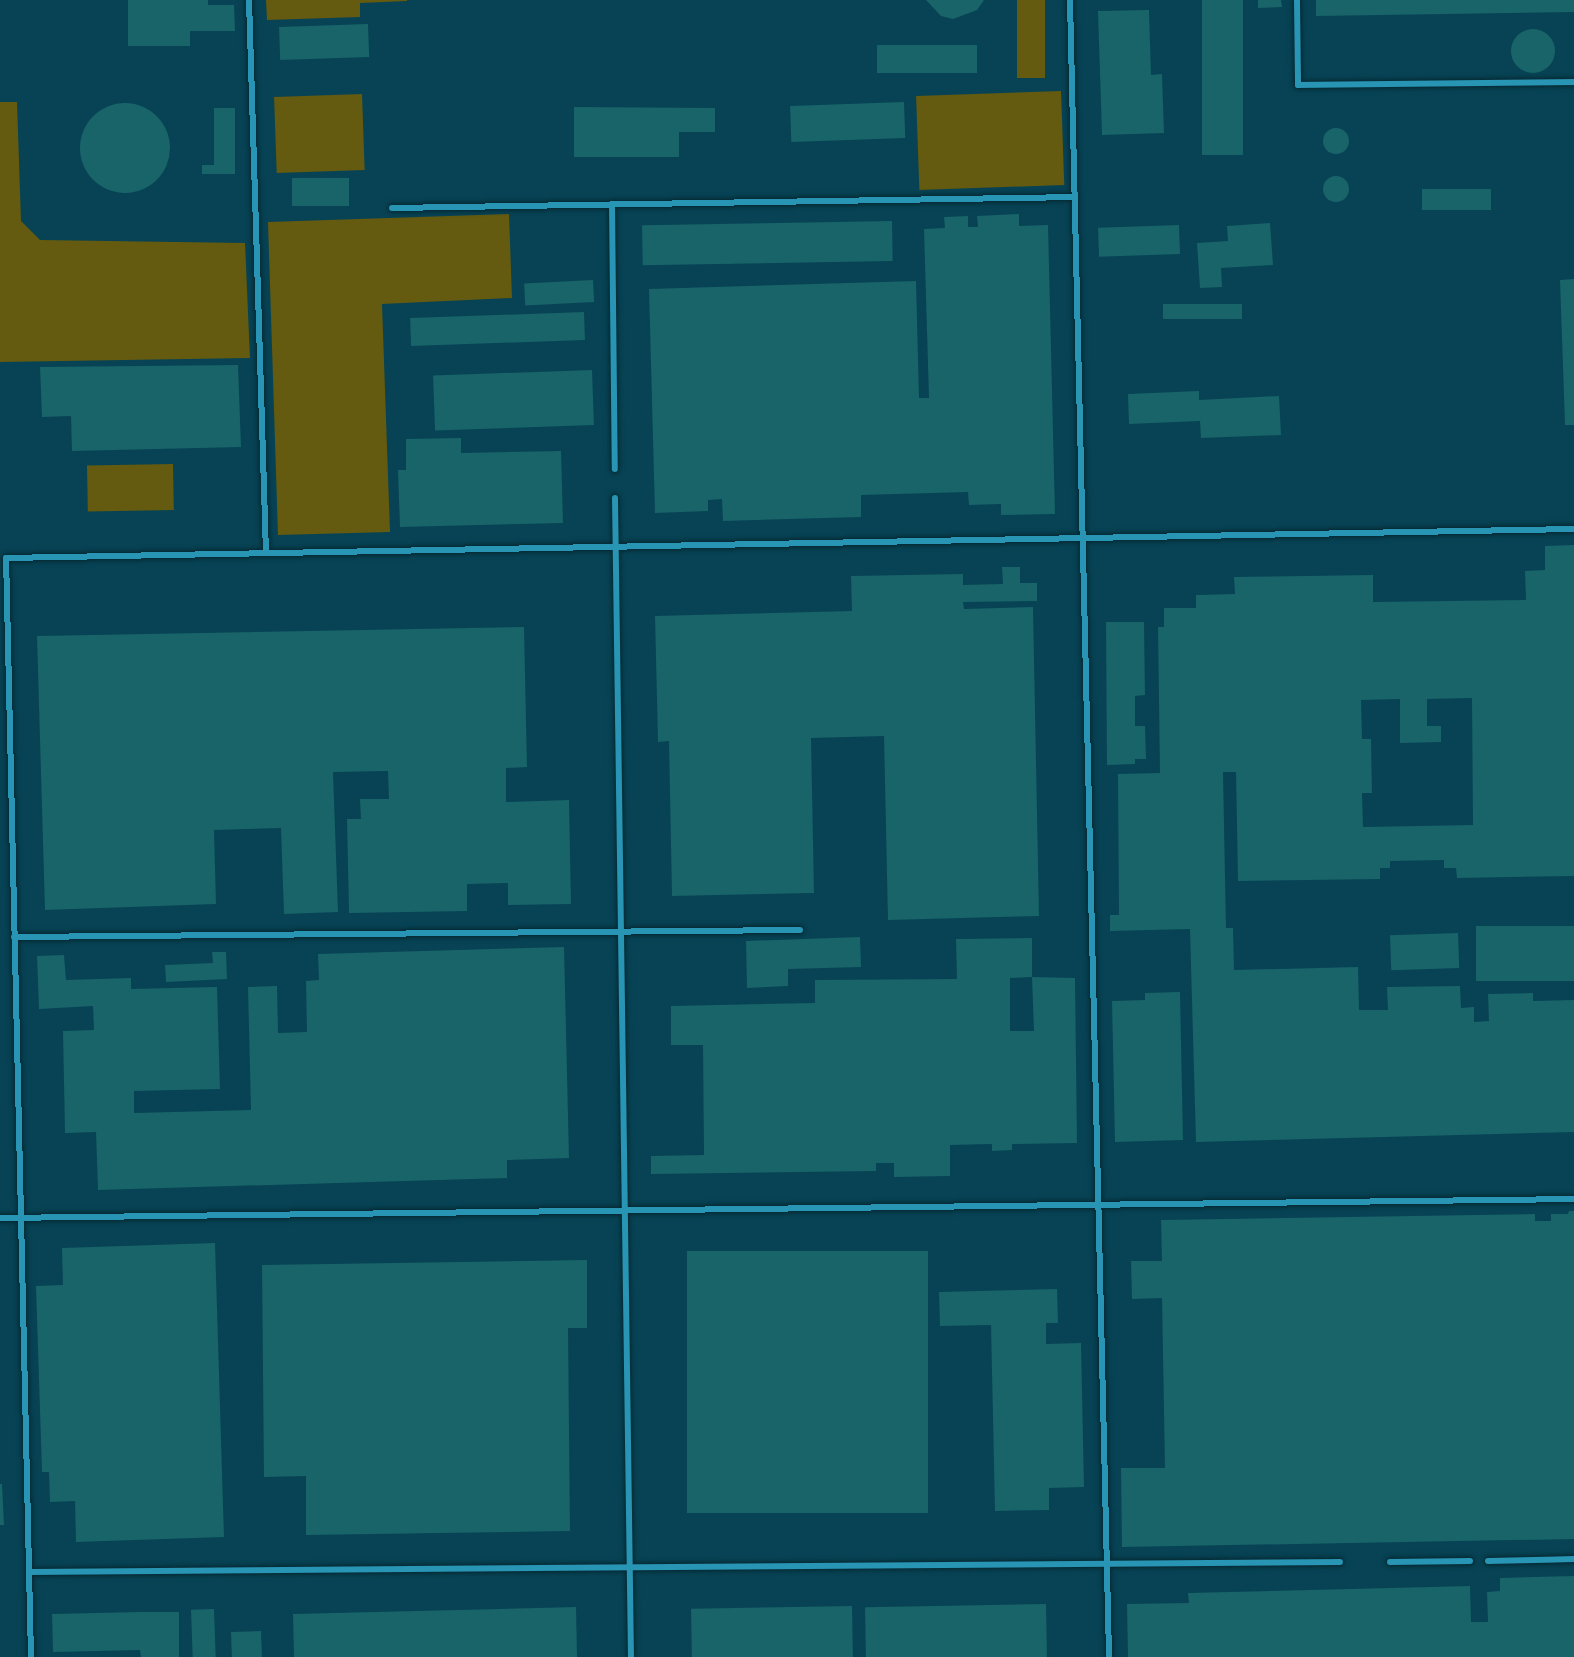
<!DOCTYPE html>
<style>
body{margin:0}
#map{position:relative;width:1574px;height:1657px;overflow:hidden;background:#074354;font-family:Merriweather,serif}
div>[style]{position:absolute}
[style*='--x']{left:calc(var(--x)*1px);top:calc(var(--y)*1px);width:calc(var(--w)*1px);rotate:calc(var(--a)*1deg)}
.green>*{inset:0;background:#645a10;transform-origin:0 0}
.building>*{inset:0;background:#186469;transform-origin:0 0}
.round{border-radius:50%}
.roads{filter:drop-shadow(0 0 2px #062832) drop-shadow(0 0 2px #062832)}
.service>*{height:6px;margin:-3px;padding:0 3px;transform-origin:3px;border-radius:3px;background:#2895b4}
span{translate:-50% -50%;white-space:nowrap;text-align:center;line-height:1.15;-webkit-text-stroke:5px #173741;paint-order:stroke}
</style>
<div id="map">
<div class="green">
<i style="clip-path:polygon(266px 0,407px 0,407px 1px,360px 3px,360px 17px,267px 20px)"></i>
<i style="left:1017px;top:0;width:28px;height:78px"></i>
<i style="left:1061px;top:91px;width:94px;height:145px;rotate:88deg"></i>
<i style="left:362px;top:94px;width:76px;height:88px;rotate:88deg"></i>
<i style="clip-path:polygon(0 102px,17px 102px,21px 221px,40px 240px,245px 243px,250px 358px,0 362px)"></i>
<i style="clip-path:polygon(509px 214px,512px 298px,382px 304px,390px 532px,278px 535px,268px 222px)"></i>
<i style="left:173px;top:464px;width:46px;height:86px;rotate:89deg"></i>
</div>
<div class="building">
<i style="clip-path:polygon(128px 0,208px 0,208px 5px,234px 5px,235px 31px,190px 31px,190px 46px,128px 46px)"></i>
<i style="clip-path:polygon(926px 0,984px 0,977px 10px,953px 19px,941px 16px)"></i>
<i style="left:1202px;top:0;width:41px;height:155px"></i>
<i style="clip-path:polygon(1258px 0,1281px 0,1282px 7px,1258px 8px)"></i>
<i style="clip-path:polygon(1316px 0,1574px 0,1574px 12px,1316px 16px)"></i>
<i style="clip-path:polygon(1149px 10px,1151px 75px,1162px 74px,1164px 133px,1102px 135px,1098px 11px)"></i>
<i style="left:368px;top:24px;width:33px;height:89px;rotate:88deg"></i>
<i class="round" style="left:1511px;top:29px;width:44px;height:44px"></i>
<i style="left:977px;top:45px;width:28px;height:100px;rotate:90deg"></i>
<i style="left:904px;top:102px;width:36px;height:114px;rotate:88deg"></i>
<i class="round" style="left:80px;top:103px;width:90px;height:90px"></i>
<i style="clip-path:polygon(574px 107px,715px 108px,715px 132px,679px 132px,679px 157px,574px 157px)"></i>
<i style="clip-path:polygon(214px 108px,235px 108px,235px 174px,202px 174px,202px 165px,214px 165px)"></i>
<i class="round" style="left:1323px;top:128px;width:26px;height:26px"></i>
<i class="round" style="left:1323px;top:176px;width:26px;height:26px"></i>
<i style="left:349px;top:178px;width:28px;height:57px;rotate:90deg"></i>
<i style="left:1491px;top:189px;width:21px;height:69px;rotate:90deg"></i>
<i style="clip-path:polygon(1019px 214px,1019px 226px,1048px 225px,1055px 514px,1001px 515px,1001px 504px,969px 505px,968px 492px,861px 495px,861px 517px,723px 521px,722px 499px,708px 500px,708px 511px,655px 513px,649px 289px,916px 281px,919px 398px,929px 398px,924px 229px,945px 228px,944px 217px,968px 216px,968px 227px,978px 227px,977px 216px)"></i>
<i style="left:892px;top:221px;width:40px;height:250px;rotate:89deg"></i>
<i style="clip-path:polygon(1270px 223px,1273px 265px,1221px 268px,1222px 287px,1200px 288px,1197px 243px,1228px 241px,1227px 226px)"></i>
<i style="left:1179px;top:225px;width:29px;height:81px;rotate:88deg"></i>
<i style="clip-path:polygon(1574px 279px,1574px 425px,1565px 425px,1560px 280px)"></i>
<i style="left:593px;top:280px;width:22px;height:69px;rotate:87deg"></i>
<i style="left:1242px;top:304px;width:15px;height:79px;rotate:90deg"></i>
<i style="left:584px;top:312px;width:28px;height:174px;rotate:88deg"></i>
<i style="clip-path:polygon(238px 365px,241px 447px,72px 451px,71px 416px,42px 417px,40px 367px)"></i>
<i style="left:592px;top:370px;width:55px;height:159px;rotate:88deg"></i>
<i style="clip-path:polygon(1199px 391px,1199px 400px,1279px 396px,1281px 435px,1201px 438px,1200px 421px,1129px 424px,1128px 394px)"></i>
<i style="clip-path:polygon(461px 438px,461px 453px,561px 451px,563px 523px,400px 527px,398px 470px,406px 470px,406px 439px)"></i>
<i style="clip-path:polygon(evenodd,1574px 545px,1574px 876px,1457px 878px,1456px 868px,1444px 868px,1444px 860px,1390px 861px,1390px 868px,1380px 868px,1380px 879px,1238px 881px,1236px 772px,1223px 772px,1226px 928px,1233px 928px,1234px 970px,1358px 967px,1359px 1010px,1388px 1010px,1387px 987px,1460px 986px,1461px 1008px,1474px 1007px,1474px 1022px,1489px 1021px,1488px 994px,1533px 993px,1533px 1001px,1574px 1000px,1574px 1132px,1196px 1142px,1190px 929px,1110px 931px,1110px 915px,1119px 915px,1118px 774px,1160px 773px,1158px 627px,1164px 627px,1164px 608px,1196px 608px,1196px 595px,1235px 594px,1234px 577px,1373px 575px,1373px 602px,1526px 600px,1525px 571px,1545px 570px,1545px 546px,1574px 545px,1472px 698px,1473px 825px,1363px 827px,1362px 793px,1372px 793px,1371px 739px,1362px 739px,1361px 700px,1400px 699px,1400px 743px,1441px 742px,1441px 726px,1427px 726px,1427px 699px,1472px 698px)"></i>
<i style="clip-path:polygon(1002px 567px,1020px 567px,1020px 583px,1037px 583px,1037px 601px,963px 602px,964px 609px,1033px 607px,1039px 916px,888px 920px,884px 736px,811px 738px,814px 893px,672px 896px,669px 741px,658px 742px,655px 616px,852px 611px,851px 576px,963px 574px,963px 585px,1003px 584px)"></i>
<i style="clip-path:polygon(1106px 622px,1144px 622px,1145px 695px,1135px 696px,1135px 726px,1145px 726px,1146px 759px,1135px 759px,1135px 764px,1107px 765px)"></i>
<i style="clip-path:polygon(524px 627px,527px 767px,506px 768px,506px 802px,569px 800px,571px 904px,508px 905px,508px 883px,467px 884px,467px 911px,349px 913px,347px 819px,361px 819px,360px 799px,389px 799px,388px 771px,333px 772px,338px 912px,284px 914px,281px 828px,214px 830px,216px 904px,45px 910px,37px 636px)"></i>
<i style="left:1574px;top:926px;width:55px;height:98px;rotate:90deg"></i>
<i style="left:1458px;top:933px;width:35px;height:68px;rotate:88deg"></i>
<i style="clip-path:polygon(860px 937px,861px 967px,788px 969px,788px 986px,747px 988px,746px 941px)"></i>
<i style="clip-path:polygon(1032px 938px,1032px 977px,1010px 978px,1010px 1031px,1034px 1031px,1032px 977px,1075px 978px,1077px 1143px,1012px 1144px,1012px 1150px,992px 1151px,992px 1144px,950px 1145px,950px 1176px,894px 1177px,894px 1163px,876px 1163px,876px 1171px,651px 1174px,651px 1156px,704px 1155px,703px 1045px,671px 1045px,671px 1006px,815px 1003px,815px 980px,957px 979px,956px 939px)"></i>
<i style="clip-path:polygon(564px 947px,569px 1158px,507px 1160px,507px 1178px,98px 1190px,96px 1132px,65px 1133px,63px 1031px,94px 1030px,93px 1006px,39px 1009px,37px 956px,64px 955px,66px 980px,131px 978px,131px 989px,217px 987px,220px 1089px,134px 1091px,134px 1113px,251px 1110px,248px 987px,277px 986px,278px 1033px,307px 1032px,306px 981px,319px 980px,318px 954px)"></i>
<i style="clip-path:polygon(212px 952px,226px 952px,227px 979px,166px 982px,165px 965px,213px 963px)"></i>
<i style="clip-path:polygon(1180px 992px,1183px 1140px,1115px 1142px,1112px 1001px,1145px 1000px,1145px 993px)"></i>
<i style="clip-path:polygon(1569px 1211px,1574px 1211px,1574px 1539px,1122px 1547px,1121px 1468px,1165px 1468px,1162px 1298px,1132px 1299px,1131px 1261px,1162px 1261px,1161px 1220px,1535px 1214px,1535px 1221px,1551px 1221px,1551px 1214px,1568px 1214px)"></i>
<i style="clip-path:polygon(215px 1243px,224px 1537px,76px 1542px,75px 1501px,50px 1502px,49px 1472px,42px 1472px,36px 1286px,63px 1285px,62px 1248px)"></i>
<i style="left:928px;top:1251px;width:262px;height:241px;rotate:90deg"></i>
<i style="clip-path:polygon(587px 1260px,587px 1328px,568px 1328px,570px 1531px,306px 1535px,306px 1476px,264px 1477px,262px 1265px)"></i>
<i style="clip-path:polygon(1057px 1289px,1058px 1323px,1046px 1323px,1046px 1344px,1081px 1343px,1084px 1487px,1049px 1488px,1049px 1510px,995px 1511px,991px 1325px,940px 1326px,939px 1292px)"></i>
<i style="clip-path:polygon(0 1484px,2px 1484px,4px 1525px,0 1525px)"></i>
<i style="clip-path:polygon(1574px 1576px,1574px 1657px,1128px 1657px,1127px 1604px,1189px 1603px,1188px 1593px,1470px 1586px,1471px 1622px,1488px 1622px,1487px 1592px,1500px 1591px,1500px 1578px)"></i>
<i style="left:1046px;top:1604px;width:53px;height:181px;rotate:89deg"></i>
<i style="left:852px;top:1606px;width:51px;height:161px;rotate:89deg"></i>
<i style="clip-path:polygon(576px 1607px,577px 1657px,294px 1657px,293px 1614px)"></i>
<i style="left:214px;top:1609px;width:48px;height:23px;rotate:88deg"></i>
<i style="clip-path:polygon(140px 1612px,179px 1612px,179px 1657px,141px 1657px,140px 1650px,53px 1652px,52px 1614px)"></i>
<i style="left:261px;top:1631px;width:26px;height:30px;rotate:88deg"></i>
</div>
<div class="roads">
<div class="service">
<i style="--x:249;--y:0;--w:553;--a:88.24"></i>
<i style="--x:1070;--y:0;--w:1657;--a:88.65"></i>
<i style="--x:1297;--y:0;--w:85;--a:89.3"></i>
<i style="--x:1298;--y:85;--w:276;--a:-0.6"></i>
<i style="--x:612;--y:204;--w:265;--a:89.4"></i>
<i style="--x:392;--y:208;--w:682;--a:-0.92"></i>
<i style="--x:615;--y:498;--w:1159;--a:89.21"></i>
<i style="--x:14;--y:937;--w:786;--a:-0.51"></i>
<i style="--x:0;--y:1218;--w:1574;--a:-0.69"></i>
<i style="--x:1488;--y:1561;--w:86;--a:-1.3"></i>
<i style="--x:1390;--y:1562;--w:80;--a:-0.7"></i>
<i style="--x:29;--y:1572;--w:1311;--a:-0.44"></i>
<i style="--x:31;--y:1657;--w:1099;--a:-91.3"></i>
<i style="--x:6;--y:558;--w:1568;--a:-1.06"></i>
</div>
</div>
</div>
